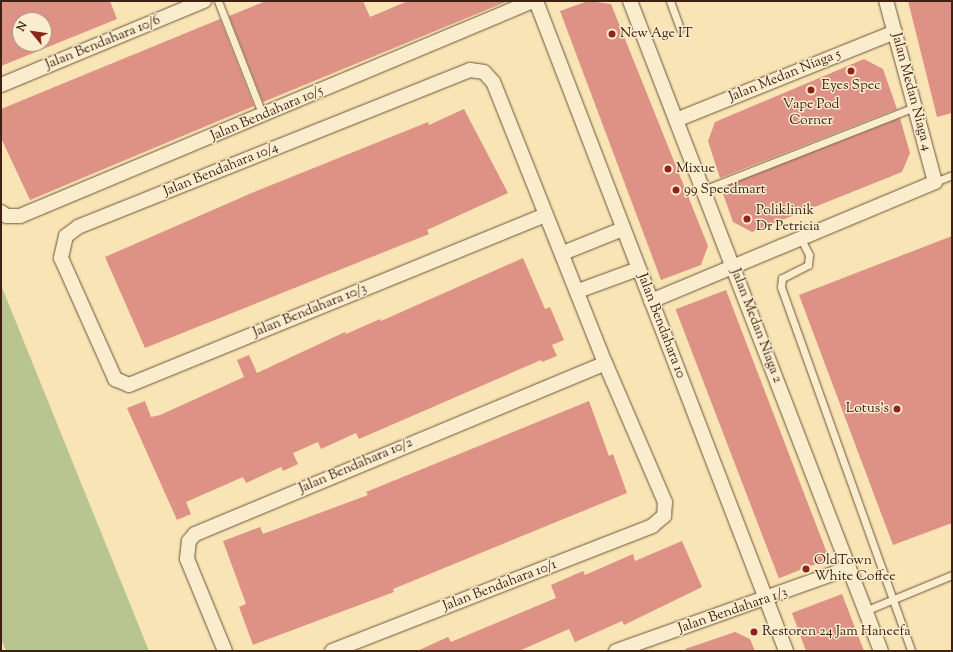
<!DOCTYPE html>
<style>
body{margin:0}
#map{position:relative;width:953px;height:652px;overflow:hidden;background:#f8e4b4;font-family:"Sorts Mill Goudy",serif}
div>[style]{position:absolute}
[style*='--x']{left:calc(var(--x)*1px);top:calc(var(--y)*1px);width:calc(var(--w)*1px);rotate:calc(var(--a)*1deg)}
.green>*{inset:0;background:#b9c590}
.building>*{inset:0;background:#de9285;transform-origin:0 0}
.roads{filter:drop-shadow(0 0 1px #6c523a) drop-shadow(0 0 1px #6c523a)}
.lane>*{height:7px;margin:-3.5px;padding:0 3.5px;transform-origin:3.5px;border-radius:3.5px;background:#faedce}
.street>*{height:14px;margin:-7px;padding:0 7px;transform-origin:7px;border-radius:7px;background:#faedce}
.dots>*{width:11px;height:11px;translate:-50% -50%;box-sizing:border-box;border:2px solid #faedce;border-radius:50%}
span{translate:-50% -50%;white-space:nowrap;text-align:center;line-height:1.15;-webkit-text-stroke:3px #faedce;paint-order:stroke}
.poi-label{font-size:14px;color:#3e2112}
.left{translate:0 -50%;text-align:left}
.right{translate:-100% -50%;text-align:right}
.street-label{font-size:14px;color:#3e2112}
.frame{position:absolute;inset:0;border:2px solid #3e2112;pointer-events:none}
.north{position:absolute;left:12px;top:12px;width:40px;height:40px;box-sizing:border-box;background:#faedce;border:1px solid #af9b83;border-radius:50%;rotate:299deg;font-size:11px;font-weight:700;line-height:16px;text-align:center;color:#3e2112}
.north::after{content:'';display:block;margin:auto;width:14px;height:18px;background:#8f2418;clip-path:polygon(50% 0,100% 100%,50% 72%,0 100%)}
</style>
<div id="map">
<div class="green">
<i style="clip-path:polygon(1px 285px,149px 651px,6px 651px,1px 639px)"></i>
</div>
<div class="building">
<i style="clip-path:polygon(evenodd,1px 1px,110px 1px,117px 19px,1px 66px,1px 1px,20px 20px,44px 20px,44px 44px,20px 44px,20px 20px)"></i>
<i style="clip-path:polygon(266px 1px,363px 1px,370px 17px,408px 1px,508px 1px,263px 102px,229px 16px)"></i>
<i style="clip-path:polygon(588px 1px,611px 4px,708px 246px,701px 265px,661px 280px,560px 11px)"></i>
<i style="clip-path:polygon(908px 1px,952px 1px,952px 113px,937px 117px)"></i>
<i style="clip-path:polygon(220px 19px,254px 106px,30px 200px,1px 138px,1px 109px)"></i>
<i style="clip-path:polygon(864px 59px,883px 69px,897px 109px,720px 178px,708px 141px,715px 122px)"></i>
<i style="clip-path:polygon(464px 109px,508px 193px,427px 230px,429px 234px,145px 348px,105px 257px,254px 192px,428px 122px,429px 125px)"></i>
<i style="clip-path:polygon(900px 118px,910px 153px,902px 172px,752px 232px,733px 222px,721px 188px)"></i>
<i style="clip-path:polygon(952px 236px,952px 523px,893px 545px,799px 295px)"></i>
<i style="clip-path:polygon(523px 258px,545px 309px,550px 307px,564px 340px,552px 345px,557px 356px,542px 362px,541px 360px,359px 439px,356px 433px,321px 449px,318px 442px,293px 453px,298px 464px,283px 471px,281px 467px,246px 483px,243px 477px,186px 502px,191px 514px,177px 520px,127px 408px,145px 401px,151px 417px,160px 415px,244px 377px,237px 360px,249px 355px,257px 373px,345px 332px,346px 334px,380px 319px,381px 321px)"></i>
<i style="left:726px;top:290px;width:288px;height:54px;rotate:69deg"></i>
<i style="clip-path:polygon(589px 401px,609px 456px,613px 454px,627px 493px,393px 589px,394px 592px,253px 645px,239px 607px,246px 604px,223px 541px,260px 527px,263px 534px,368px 495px,366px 492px)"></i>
<i style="clip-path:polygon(682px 541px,702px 587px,624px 625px,622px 621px,575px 642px,569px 629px,519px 651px,417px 651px,448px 637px,451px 642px,556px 598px,551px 585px,583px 571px,585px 575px,633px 554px,635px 561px)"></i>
<i style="clip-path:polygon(842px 594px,864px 651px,806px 651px,792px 613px)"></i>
<i style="clip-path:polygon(735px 632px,750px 639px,755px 651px,686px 651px,685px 649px)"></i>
</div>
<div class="roads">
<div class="lane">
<i style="--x:218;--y:1;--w:123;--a:68.6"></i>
<i style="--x:670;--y:1;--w:29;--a:70"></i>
<i style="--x:935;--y:182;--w:18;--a:-22"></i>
<i style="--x:703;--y:190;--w:228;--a:-21.4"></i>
<i style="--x:800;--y:237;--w:20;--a:63"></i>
<i style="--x:809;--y:255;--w:10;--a:96"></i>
<i style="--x:808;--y:265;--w:29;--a:153"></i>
<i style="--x:782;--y:278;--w:9;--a:96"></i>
<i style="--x:781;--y:287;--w:387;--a:70.3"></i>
<i style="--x:865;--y:611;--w:94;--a:-22.5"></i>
</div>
<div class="street">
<i style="--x:536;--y:1;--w:696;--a:68.96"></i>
<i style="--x:630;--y:1;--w:697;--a:68.89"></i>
<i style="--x:1;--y:85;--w:220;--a:-22.5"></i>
<i style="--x:676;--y:120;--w:236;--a:-21.9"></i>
<i style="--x:1;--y:212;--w:7;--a:34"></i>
<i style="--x:7;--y:216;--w:13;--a:0"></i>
<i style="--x:20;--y:216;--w:556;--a:-22.74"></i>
<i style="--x:563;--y:253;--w:65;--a:-21.8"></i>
<i style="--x:578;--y:291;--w:64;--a:-20.1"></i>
<i style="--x:651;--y:301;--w:308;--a:-22.7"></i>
<i style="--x:935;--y:182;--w:188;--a:-105.1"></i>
<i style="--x:225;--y:651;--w:100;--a:-112.4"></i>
<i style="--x:187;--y:559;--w:18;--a:-84"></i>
<i style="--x:189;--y:541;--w:9;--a:-49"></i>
<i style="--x:195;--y:534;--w:444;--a:-22.6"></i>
<i style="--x:332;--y:651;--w:344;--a:-21.3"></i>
<i style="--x:652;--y:526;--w:16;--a:-40"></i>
<i style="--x:664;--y:516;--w:14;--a:-86"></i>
<i style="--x:665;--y:502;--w:151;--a:-113.3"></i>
<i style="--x:605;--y:363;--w:302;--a:-111.7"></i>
<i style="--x:493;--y:82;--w:13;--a:-132"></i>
<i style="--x:484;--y:72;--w:14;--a:-172"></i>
<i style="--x:470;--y:70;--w:422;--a:158.2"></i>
<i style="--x:78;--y:227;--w:15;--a:143"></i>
<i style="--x:66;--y:236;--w:23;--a:103"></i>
<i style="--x:61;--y:258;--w:133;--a:65.9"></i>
<i style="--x:115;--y:379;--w:15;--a:23"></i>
<i style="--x:129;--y:385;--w:449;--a:-22.2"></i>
<i style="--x:616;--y:651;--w:247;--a:-19.6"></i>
</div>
</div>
<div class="dots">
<i style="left:612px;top:34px;background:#8f2418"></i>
<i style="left:851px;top:71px;background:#8f2418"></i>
<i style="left:811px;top:90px;background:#8f2418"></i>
<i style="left:668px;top:169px;background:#8f2418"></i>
<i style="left:676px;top:190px;background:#8f2418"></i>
<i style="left:747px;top:219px;background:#8f2418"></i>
<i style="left:897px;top:409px;background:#8f2418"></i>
<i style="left:806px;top:569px;background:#8f2418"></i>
<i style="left:754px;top:632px;background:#8f2418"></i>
</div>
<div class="poi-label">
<span class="left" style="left:620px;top:34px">New Age IT</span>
<span style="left:851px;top:86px">Eyes Spec</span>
<span style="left:811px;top:113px">Vape Pod<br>Corner</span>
<span class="left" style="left:676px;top:169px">Mixue</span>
<span class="left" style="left:684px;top:190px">99 Speedmart</span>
<span class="left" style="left:756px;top:219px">Poliklinik<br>Dr Petricia</span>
<span class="right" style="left:889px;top:409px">Lotus's</span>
<span class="left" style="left:814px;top:569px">OldTown<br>White Coffee</span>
<span class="left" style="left:762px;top:632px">Restoren 24 Jam Haneefa</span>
</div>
<div class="street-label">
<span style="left:103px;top:43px;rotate:-22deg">Jalan Bendahara 10/6</span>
<span style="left:785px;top:76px;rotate:-22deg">Jalan Medan Niaga 5</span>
<span style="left:911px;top:92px;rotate:75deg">Jalan Medan Niaga 4</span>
<span style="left:267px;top:114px;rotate:-23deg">Jalan Bendahara 10/5</span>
<span style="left:221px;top:170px;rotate:-22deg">Jalan Bendahara 10/4</span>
<span style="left:310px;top:311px;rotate:-22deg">Jalan Bendahara 10/3</span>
<span style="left:661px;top:326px;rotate:69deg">Jalan Bendahara 10</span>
<span style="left:756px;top:326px;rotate:69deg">Jalan Medan Niaga 2</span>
<span style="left:356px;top:466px;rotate:-23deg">Jalan Bendahara 10/2</span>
<span style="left:500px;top:586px;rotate:-21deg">Jalan Bendahara 10/1</span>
<span style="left:733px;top:611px;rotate:-19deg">Jalan Bendahara 1/3</span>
</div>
<div class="frame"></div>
<div class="north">N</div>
</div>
